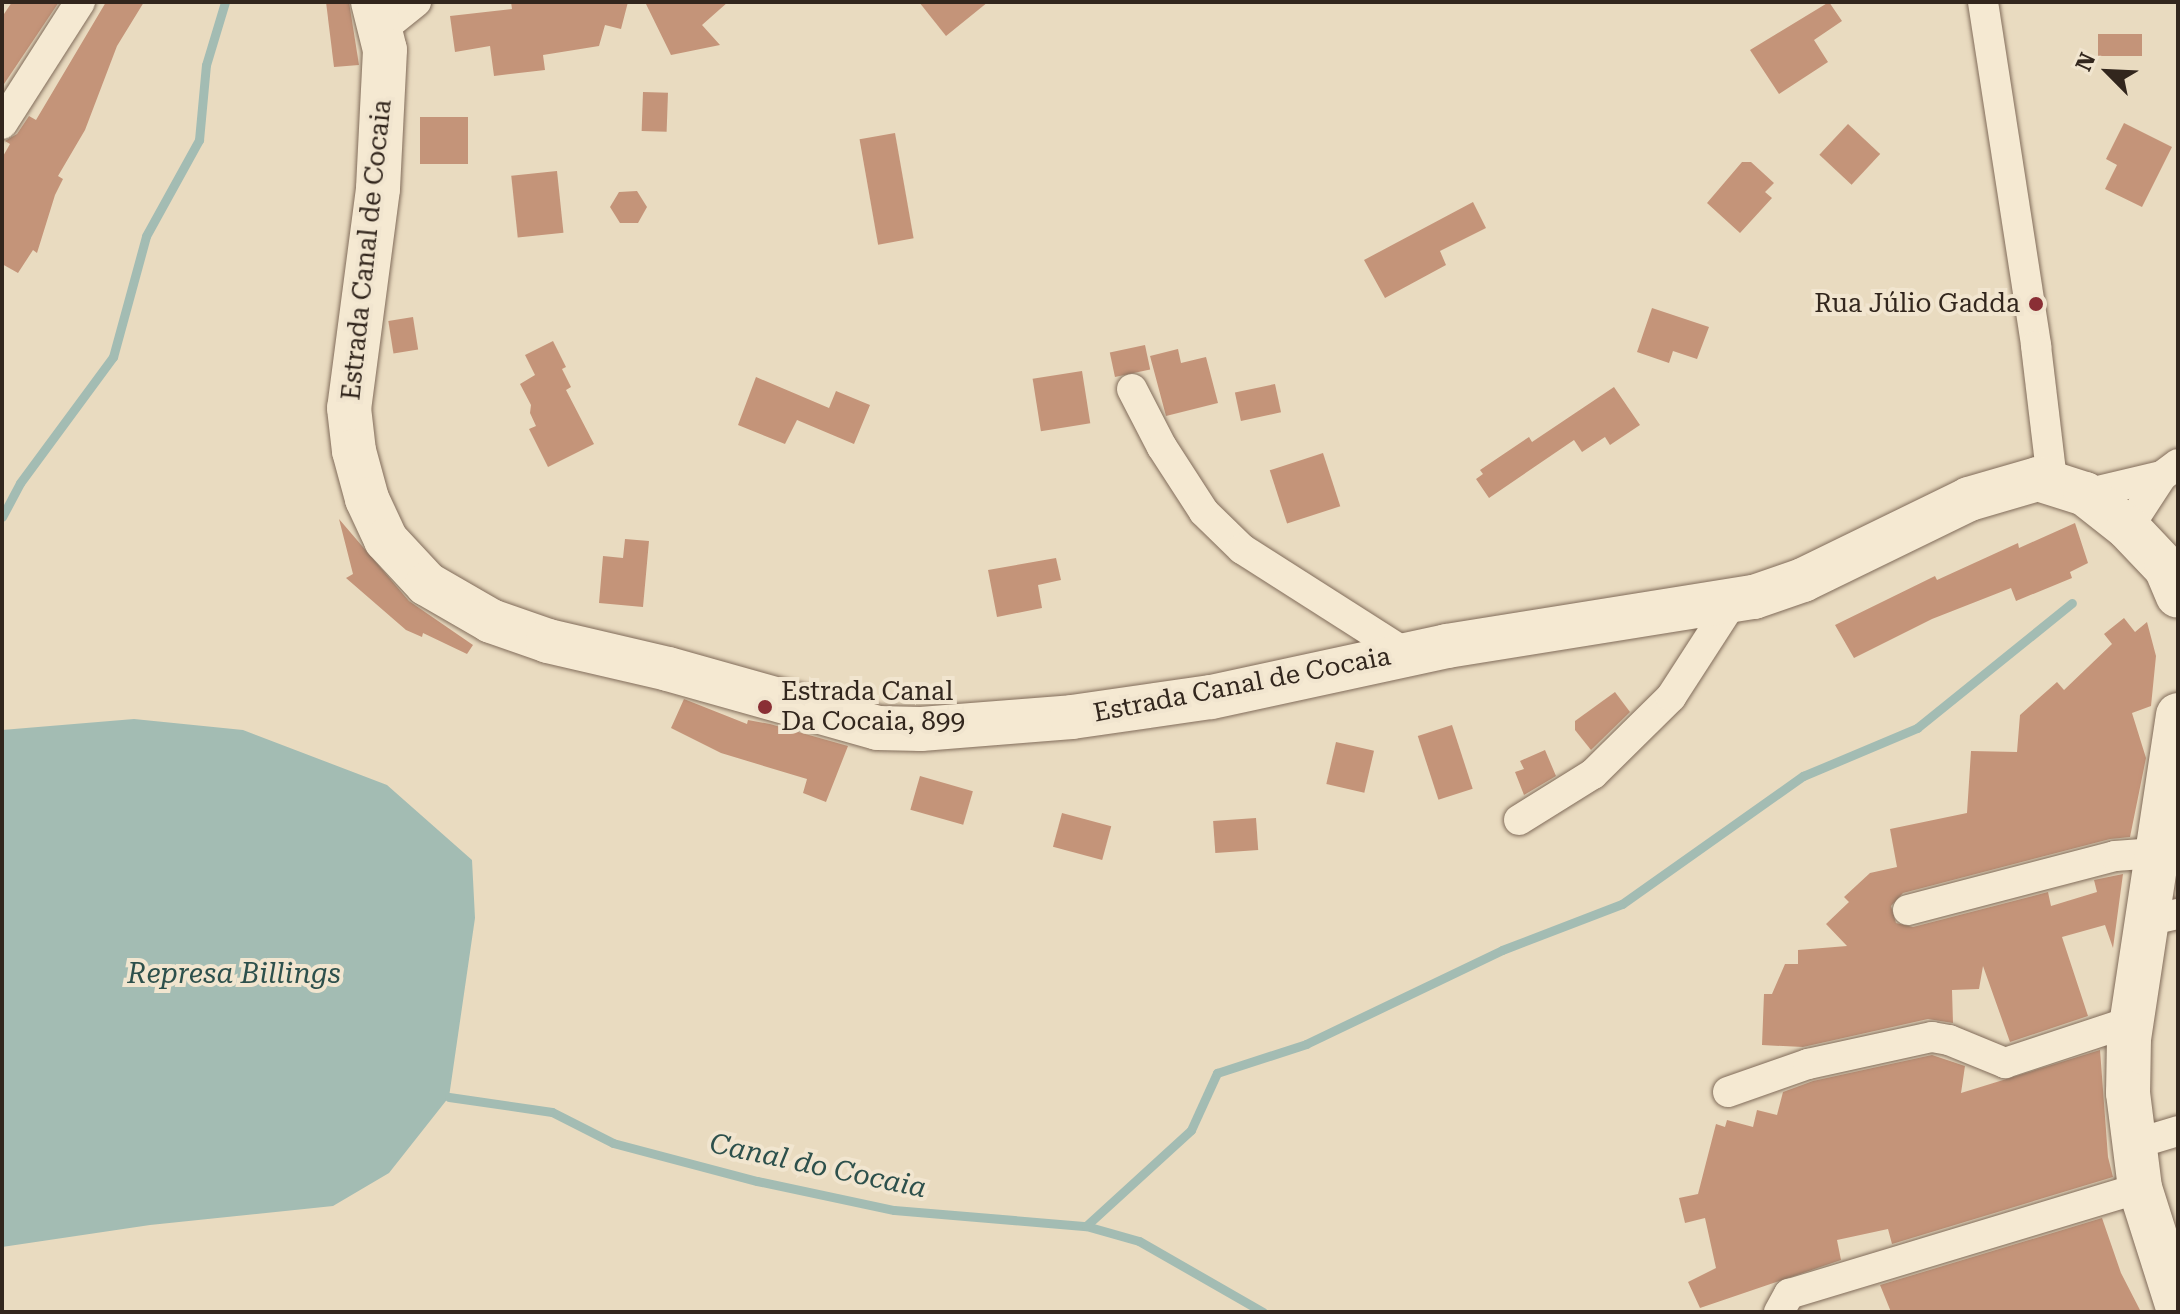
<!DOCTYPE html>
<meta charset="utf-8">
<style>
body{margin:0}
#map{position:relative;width:2180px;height:1314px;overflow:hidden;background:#e9dbc0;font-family:"Roboto Serif",serif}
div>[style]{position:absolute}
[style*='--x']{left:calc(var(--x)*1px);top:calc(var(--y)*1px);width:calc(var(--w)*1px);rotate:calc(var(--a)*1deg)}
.water>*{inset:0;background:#a3bcb3}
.stream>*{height:9px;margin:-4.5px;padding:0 4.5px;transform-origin:4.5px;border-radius:4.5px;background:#a3bcb3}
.building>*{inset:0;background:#c49479;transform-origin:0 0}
.roads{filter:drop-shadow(0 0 2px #816c5a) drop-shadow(0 0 2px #816c5a)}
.minor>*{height:30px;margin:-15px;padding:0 15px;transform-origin:15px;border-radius:15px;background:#f5e9d2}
.secondary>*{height:44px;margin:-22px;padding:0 22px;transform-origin:22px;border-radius:22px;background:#f5e9d2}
.dots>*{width:22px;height:22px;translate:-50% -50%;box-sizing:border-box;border:4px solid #f1e5cf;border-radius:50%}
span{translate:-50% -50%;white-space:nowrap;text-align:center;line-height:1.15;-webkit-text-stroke:8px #f1e5cf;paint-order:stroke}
.street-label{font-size:26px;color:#32261d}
.poi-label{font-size:26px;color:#32261d}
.right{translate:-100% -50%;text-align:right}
.left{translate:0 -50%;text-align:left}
.water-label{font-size:28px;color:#2d504c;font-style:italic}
.frame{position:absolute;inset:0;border:4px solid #32261d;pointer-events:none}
.north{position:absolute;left:2068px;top:32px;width:80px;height:80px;-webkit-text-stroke:6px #f1e5cf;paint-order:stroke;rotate:294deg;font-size:22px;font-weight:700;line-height:32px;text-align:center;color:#32261d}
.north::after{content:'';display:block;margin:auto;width:28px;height:36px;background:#32261d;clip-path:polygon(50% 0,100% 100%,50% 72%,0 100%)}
</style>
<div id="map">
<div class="water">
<i style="clip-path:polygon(134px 719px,243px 730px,387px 785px,472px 860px,475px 918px,449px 1097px,389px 1173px,333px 1206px,150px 1225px,2px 1247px,2px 730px)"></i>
</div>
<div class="stream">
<i style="--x:2;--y:517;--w:38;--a:-62"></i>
<i style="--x:20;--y:483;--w:157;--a:-53.6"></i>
<i style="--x:113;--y:357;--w:125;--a:-74.7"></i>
<i style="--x:146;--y:236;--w:110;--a:-61.1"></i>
<i style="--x:199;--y:140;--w:75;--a:-84.7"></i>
<i style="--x:206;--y:65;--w:66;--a:-73.2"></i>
<i style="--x:449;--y:1097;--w:104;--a:8.3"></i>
<i style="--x:552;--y:1112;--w:68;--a:26.9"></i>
<i style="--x:613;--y:1143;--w:149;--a:14.8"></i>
<i style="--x:757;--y:1181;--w:140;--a:12"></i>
<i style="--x:894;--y:1210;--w:193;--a:4.8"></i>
<i style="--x:1086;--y:1226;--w:55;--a:15.8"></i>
<i style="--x:1139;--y:1241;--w:143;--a:29.8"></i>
<i style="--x:1086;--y:1226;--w:142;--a:-42.4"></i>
<i style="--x:1191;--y:1130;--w:63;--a:-65.5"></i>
<i style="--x:1217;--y:1073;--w:94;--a:-18"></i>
<i style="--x:1306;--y:1044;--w:217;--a:-25.6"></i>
<i style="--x:1502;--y:950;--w:129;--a:-21"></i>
<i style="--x:1622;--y:904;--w:222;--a:-35.3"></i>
<i style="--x:1803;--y:776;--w:124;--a:-22.8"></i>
<i style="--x:1917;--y:728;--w:199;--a:-38.9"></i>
</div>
<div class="building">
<i style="clip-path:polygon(12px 2px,59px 2px,2px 87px,2px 17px)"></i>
<i style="clip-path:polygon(106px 2px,144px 2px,117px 46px,85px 130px,58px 176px,63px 179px,55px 195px,37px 253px,33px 250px,18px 273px,2px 264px,2px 158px,10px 144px,5px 141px,17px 134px,29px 116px,36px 120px)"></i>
<i style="clip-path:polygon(326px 2px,349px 2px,359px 65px,334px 67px)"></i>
<i style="clip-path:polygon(511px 2px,628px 2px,621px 29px,605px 25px,599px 46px,543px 55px,545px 70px,494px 76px,490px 46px,455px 52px,450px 16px,512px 9px)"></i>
<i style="clip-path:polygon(645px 2px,728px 2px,702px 25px,720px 45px,671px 55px)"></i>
<i style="clip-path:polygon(919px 2px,988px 2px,946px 36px)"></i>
<i style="clip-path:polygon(1829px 2px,1842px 21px,1814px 40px,1828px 62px,1779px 94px,1750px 50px)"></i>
<i style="left:2098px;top:34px;width:44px;height:22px"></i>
<i style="left:643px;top:92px;width:25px;height:39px;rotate:2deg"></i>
<i style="left:420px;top:117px;width:48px;height:47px"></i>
<i style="clip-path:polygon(2124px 123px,2172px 147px,2142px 207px,2105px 189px,2117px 165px,2106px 159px)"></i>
<i style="left:1848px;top:124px;width:44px;height:42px;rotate:43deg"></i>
<i style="left:895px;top:133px;width:107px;height:36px;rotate:80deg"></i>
<i style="clip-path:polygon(1742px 162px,1751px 162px,1774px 183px,1765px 192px,1772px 198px,1740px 233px,1707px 203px)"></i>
<i style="left:557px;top:171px;width:62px;height:46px;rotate:84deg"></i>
<i style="clip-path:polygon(637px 191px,647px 207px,638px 223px,620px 223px,610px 207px,619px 192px)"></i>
<i style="clip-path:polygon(1473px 202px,1486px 228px,1440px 251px,1446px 265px,1385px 298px,1364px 260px)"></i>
<i style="clip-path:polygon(1652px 308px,1709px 327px,1697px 359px,1673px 351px,1669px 363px,1637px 352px)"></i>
<i style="left:413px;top:317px;width:33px;height:25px;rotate:81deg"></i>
<i style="clip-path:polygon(553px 341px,566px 367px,562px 369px,571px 387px,566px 390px,594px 444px,548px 467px,529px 429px,536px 426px,530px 413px,531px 405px,520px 384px,535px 375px,525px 355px)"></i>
<i style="left:1145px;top:345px;width:25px;height:36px;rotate:78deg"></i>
<i style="clip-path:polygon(1178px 349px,1181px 363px,1206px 357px,1218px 403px,1166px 416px,1150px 356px)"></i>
<i style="left:1082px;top:371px;width:53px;height:50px;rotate:81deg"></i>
<i style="clip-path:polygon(756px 377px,829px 408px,836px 391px,870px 405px,854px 444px,797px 420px,785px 444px,738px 425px)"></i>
<i style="left:1275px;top:384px;width:29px;height:41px;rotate:78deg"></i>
<i style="clip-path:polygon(1614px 387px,1640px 425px,1610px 445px,1605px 437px,1582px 452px,1574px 440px,1489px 498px,1476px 479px,1483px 474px,1480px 470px,1529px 437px,1532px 442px)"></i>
<i style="left:1323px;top:453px;width:56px;height:56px;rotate:72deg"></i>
<i style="clip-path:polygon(339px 519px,409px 601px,473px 645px,467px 654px,423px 633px,422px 637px,406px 630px,346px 578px,353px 574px)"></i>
<i style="clip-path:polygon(2075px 523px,2088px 563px,2070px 572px,2072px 578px,2016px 601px,2011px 588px,1932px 619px,1854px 658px,1835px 625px,1935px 576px,1937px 580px,2018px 543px,2019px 548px)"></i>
<i style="clip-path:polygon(625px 539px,649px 541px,643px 607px,599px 603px,603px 556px,623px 558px)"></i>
<i style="clip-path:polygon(1056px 558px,1061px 580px,1038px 585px,1042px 608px,997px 617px,988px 570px)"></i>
<i style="clip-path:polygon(2124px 618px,2135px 632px,2147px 622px,2156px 656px,2151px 706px,2132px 713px,2146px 758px,2130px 837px,2110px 839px,1903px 893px,1891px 906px,1896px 923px,1913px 927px,2048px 892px,2051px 906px,2097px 892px,2094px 880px,2123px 874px,2113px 948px,2105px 925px,2062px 937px,2088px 1016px,2010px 1042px,1983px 966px,1979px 989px,1952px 990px,1953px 1023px,1928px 1019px,1803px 1047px,1762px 1045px,1764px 994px,1772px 994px,1785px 964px,1798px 964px,1798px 950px,1847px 946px,1826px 924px,1849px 902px,1844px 897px,1870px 873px,1897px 867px,1890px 829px,1967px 813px,1971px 751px,2017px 752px,2020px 715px,2057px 682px,2064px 690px,2112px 644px,2104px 634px)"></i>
<i style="clip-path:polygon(1615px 692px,1630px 712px,1591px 750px,1575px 730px,1575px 721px)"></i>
<i style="clip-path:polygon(684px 699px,747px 724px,748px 720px,770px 724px,848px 746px,826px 802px,803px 793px,807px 779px,721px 753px,671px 728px)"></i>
<i style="left:1452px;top:725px;width:67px;height:36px;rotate:72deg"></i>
<i style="left:1336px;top:742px;width:39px;height:43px;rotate:13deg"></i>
<i style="clip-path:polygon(1545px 750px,1556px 776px,1524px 795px,1515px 772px,1524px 769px,1520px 761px)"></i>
<i style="left:920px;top:776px;width:55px;height:35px;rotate:16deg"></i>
<i style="left:1062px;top:813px;width:51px;height:35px;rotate:15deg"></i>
<i style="left:1256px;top:818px;width:32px;height:43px;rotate:86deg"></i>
<i style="clip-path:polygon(2100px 1050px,2108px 1157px,2113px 1177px,1892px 1244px,1888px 1229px,1837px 1240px,1841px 1260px,1700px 1308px,1688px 1282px,1716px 1268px,1705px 1218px,1685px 1223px,1679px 1198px,1698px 1194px,1716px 1124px,1725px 1127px,1727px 1120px,1753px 1127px,1757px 1110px,1777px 1115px,1783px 1092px,1813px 1081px,1932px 1055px,1965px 1066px,1961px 1093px)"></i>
<i style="clip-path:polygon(2102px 1218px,2121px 1273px,2141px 1312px,1891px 1312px,1880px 1285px)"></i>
</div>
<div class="roads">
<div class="minor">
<i style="--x:1983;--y:2;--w:348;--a:81.2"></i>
<i style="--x:2036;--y:346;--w:136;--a:83.2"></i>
<i style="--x:381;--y:30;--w:45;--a:-38.7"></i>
<i style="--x:2;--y:124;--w:145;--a:-57.4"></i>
<i style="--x:1132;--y:389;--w:65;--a:62.7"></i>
<i style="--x:1162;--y:447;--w:77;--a:57.1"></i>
<i style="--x:1204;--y:512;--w:53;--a:44.2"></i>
<i style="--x:1242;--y:549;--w:196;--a:32.5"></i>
<i style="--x:2085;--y:494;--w:79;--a:-13.2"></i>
<i style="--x:2128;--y:528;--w:62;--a:-56.8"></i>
<i style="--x:2162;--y:476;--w:20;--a:-37"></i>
<i style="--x:1519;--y:820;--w:87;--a:-31.9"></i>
<i style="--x:1593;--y:774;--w:110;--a:-44.6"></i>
<i style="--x:1671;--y:697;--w:114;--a:-57.1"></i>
<i style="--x:1908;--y:910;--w:214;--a:-14.6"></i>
<i style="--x:2115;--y:856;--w:41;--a:-4.2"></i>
<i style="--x:2147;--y:921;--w:32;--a:-13"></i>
<i style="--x:1728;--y:1092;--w:85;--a:-19.3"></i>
<i style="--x:1808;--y:1064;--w:127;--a:-12.3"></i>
<i style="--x:1932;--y:1037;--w:17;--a:10"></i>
<i style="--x:1949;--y:1040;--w:61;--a:22.3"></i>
<i style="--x:2005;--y:1063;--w:134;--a:-18.3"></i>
<i style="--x:2135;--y:1144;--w:45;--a:-16.8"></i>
<i style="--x:1779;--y:1312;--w:21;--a:-61"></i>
<i style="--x:1789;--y:1294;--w:367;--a:-16.8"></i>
</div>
<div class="secondary">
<i style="--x:373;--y:2;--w:49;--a:76"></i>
<i style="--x:385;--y:50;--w:139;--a:92.9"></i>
<i style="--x:378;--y:189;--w:221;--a:97.5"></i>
<i style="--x:349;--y:408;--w:43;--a:83.4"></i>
<i style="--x:354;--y:451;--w:50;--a:74.8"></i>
<i style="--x:367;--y:499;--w:45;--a:65.1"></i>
<i style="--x:386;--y:540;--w:60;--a:47"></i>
<i style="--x:427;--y:584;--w:74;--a:30"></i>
<i style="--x:491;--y:621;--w:60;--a:19.3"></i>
<i style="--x:548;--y:641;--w:123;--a:13.1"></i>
<i style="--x:668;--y:669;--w:218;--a:15.7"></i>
<i style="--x:878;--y:728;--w:43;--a:1.3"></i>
<i style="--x:921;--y:729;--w:151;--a:-4.5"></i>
<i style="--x:1072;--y:717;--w:140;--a:-8.2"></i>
<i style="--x:1211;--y:697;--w:241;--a:-12.2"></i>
<i style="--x:1447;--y:646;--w:311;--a:-9.1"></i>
<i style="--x:1754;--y:597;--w:52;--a:-19.1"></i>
<i style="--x:1803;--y:580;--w:185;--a:-26"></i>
<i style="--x:1969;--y:499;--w:72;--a:-16.2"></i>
<i style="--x:2038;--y:479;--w:49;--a:17.7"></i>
<i style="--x:2085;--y:494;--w:55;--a:38.3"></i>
<i style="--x:2128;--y:528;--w:55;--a:46.5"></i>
<i style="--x:2166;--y:568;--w:30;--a:67"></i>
<i style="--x:2178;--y:715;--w:327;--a:98.6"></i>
<i style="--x:2129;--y:1038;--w:55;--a:91"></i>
<i style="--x:2128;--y:1093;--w:96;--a:82.8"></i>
<i style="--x:2140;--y:1188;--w:126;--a:72.4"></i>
</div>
</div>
<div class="dots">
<i style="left:2036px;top:304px;background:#8a2f35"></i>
<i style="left:765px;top:707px;background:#8a2f35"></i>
</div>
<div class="street-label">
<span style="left:367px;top:250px;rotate:-84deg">Estrada Canal de Cocaia</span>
<span style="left:1242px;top:685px;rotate:-11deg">Estrada Canal de Cocaia</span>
</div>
<div class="poi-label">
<span class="right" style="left:2020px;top:304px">Rua Júlio Gadda</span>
<span class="left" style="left:781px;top:707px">Estrada Canal<br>Da Cocaia, 899</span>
</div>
<div class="water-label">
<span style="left:234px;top:974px">Represa Billings</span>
<span style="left:818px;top:1166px;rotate:12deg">Canal do Cocaia</span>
</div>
<div class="frame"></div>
<div class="north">N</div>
</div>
